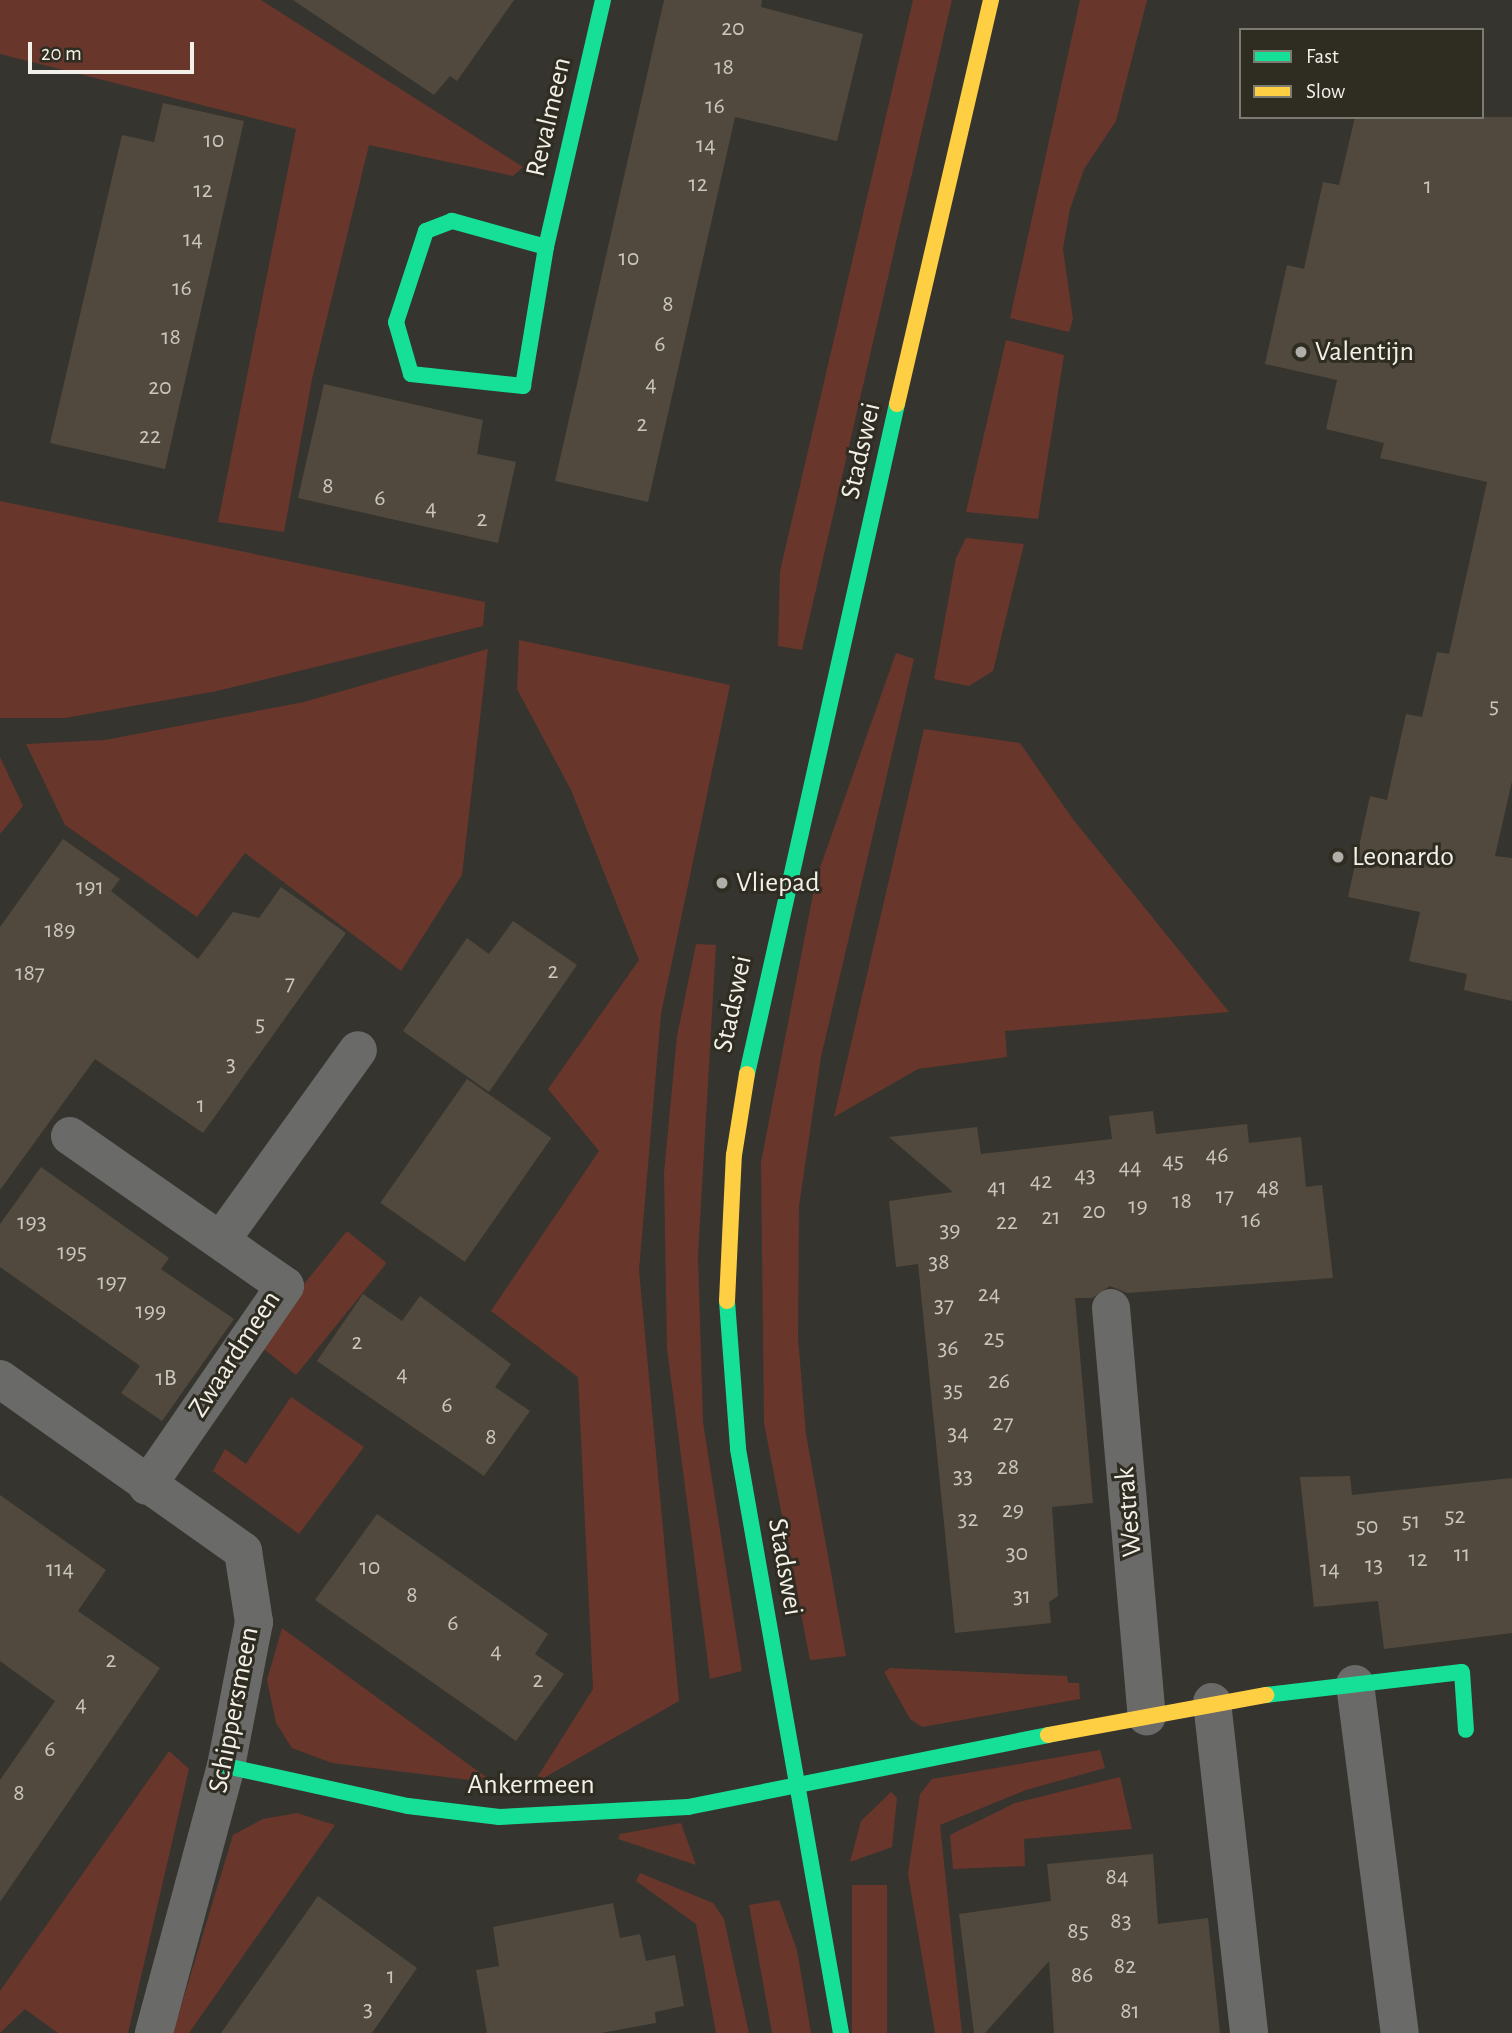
<!DOCTYPE html>
<style>
body{margin:0}
#map{position:relative;width:1512px;height:2033px;overflow:hidden;background:#36342e;font-family:"Alegreya Sans",sans-serif}
div>[style]{position:absolute}
[style*='--x']{left:calc(var(--x)*1px);top:calc(var(--y)*1px);width:calc(var(--w)*1px);rotate:calc(var(--a)*1deg)}
.green>*{inset:0;background:#69362c;transform-origin:0 0}
.building>*{inset:0;background:#51493d;transform-origin:0 0}
.street>*{height:38px;margin:-19px;padding:0 19px;transform-origin:19px;border-radius:19px;background:#6a6a69}
.fast>*{height:16px;margin:-8px;padding:0 8px;transform-origin:8px;border-radius:8px;background:#16e098}
.slow>*{height:16px;margin:-8px;padding:0 8px;transform-origin:8px;border-radius:8px;background:#ffcf43}
.dots>*{width:19px;height:19px;translate:-50% -50%;box-sizing:border-box;border:4px solid #2f2c21;border-radius:50%}
span{translate:-50% -50%;white-space:nowrap;text-align:center;line-height:1.15;-webkit-text-stroke:6px #2f2c21;paint-order:stroke}
.number-label{font-size:24px;color:#cac6be}
.number-label span{-webkit-text-stroke-width:0}
.street-label{font-size:28px;color:#f2f0e9}
.poi-label{font-size:28px;color:#f2f0e9}
.left{translate:0 -50%;text-align:left}
.legend{position:absolute;left:1239px;top:28px;width:245px;height:91px;box-sizing:border-box;background:#2f2c21;border:2px solid #7d7a71;margin:0;padding:9px 12px;list-style:none;font-size:21px;color:#f2f0e9}
.legend li{display:flex;align-items:center;gap:14px;height:35px}
.legend b{width:35px;border:2px solid #7d7a71}
.scale{position:absolute;left:28px;top:42px;width:166px;height:32px;box-sizing:border-box;border:4px solid #f2f0e9;border-top:0;padding-left:9px;font-size:21px;line-height:24px;white-space:nowrap;color:#f2f0e9;-webkit-text-stroke:5px #2f2c21;paint-order:stroke}
</style>
<div id="map">
<div class="green">
<i style="clip-path:polygon(0 0,261px 0,523px 167px,513px 176px,369px 145px,312px 379px,284px 532px,218px 522px,296px 129px,0 54px)"></i>
<i style="clip-path:polygon(913px 0,952px 0,802px 650px,778px 646px,780px 571px)"></i>
<i style="clip-path:polygon(1080px 0,1147px 0,1116px 121px,1084px 169px,1070px 209px,1063px 249px,1073px 319px,1069px 332px,1010px 318px)"></i>
<i style="clip-path:polygon(1006px 340px,1064px 355px,1038px 519px,966px 512px)"></i>
<i style="clip-path:polygon(0 501px,485px 602px,483px 626px,217px 691px,65px 718px,0 718px)"></i>
<i style="clip-path:polygon(966px 538px,1024px 544px,993px 671px,969px 686px,934px 679px,956px 558px)"></i>
<i style="clip-path:polygon(519px 640px,730px 685px,661px 1014px,639px 1270px,679px 1701px,533px 1784px,593px 1689px,578px 1377px,491px 1311px,599px 1151px,548px 1089px,639px 960px,571px 790px,517px 689px)"></i>
<i style="clip-path:polygon(488px 649px,462px 875px,401px 971px,245px 853px,197px 917px,65px 825px,26px 744px,105px 740px,304px 702px)"></i>
<i style="clip-path:polygon(896px 653px,914px 659px,821px 1057px,799px 1206px,798px 1338px,806px 1434px,846px 1656px,810px 1660px,764px 1423px,761px 1162px,816px 879px)"></i>
<i style="clip-path:polygon(924px 729px,1020px 743px,1072px 818px,1229px 1012px,1005px 1031px,1007px 1057px,918px 1069px,834px 1117px)"></i>
<i style="clip-path:polygon(0 757px,23px 806px,0 834px)"></i>
<i style="clip-path:polygon(696px 944px,716px 945px,698px 1255px,703px 1422px,742px 1671px,710px 1679px,667px 1348px,664px 1173px,677px 1036px)"></i>
<i style="left:347px;top:1231px;width:51px;height:144px;rotate:39deg"></i>
<i style="clip-path:polygon(291px 1397px,364px 1447px,299px 1534px,213px 1471px,225px 1449px,246px 1464px)"></i>
<i style="clip-path:polygon(282px 1628px,494px 1783px,332px 1763px,292px 1748px,276px 1723px,267px 1680px)"></i>
<i style="clip-path:polygon(890px 1668px,1067px 1676px,1068px 1683px,1079px 1683px,1080px 1699px,922px 1727px,910px 1719px,884px 1672px)"></i>
<i style="clip-path:polygon(1100px 1750px,1105px 1768px,1026px 1790px,940px 1825px,962px 2033px,935px 2033px,908px 1874px,920px 1794px,932px 1779px)"></i>
<i style="clip-path:polygon(169px 1751px,189px 1769px,128px 2033px,58px 2033px,25px 2009px,0 2033px,0 1991px)"></i>
<i style="clip-path:polygon(1120px 1777px,1132px 1829px,1024px 1839px,1025px 1866px,953px 1869px,950px 1835px,1015px 1803px)"></i>
<i style="clip-path:polygon(891px 1792px,897px 1798px,892px 1847px,850px 1862px,861px 1821px)"></i>
<i style="clip-path:polygon(297px 1813px,335px 1825px,189px 2033px,173px 2033px,233px 1835px,263px 1819px)"></i>
<i style="clip-path:polygon(681px 1823px,696px 1865px,618px 1839px,620px 1834px)"></i>
<i style="clip-path:polygon(640px 1873px,713px 1903px,724px 1919px,749px 2033px,716px 2033px,696px 1924px,636px 1881px)"></i>
<i style="left:852px;top:1885px;width:35px;height:150px"></i>
<i style="clip-path:polygon(779px 1900px,797px 1950px,811px 2033px,772px 2033px,749px 1905px)"></i>
</div>
<div class="building">
<i style="clip-path:polygon(293px 0,514px 0,457px 81px,450px 76px,434px 95px)"></i>
<i style="clip-path:polygon(664px 0,762px 0,761px 7px,863px 34px,837px 141px,735px 117px,648px 502px,555px 481px)"></i>
<i style="clip-path:polygon(163px 103px,244px 121px,165px 469px,50px 443px,122px 135px,154px 142px)"></i>
<i style="clip-path:polygon(1355px 117px,1512px 117px,1512px 781px,1495px 856px,1512px 858px,1512px 1001px,1464px 990px,1467px 974px,1409px 961px,1420px 912px,1348px 897px,1370px 796px,1387px 800px,1406px 714px,1422px 717px,1437px 652px,1449px 654px,1487px 482px,1380px 458px,1384px 443px,1326px 429px,1337px 380px,1265px 364px,1287px 265px,1304px 269px,1323px 182px,1339px 185px)"></i>
<i style="clip-path:polygon(324px 384px,483px 420px,477px 454px,516px 462px,498px 543px,298px 498px)"></i>
<i style="clip-path:polygon(63px 839px,120px 879px,111px 891px,198px 959px,233px 912px,259px 918px,281px 887px,346px 933px,203px 1133px,95px 1059px,0 1190px,0 927px)"></i>
<i style="clip-path:polygon(513px 921px,577px 965px,489px 1092px,403px 1031px,467px 938px,489px 954px)"></i>
<i style="left:467px;top:1079px;width:103px;height:151px;rotate:35deg"></i>
<i style="clip-path:polygon(1153px 1111px,1156px 1134px,1247px 1124px,1249px 1143px,1301px 1137px,1306px 1187px,1322px 1185px,1333px 1278px,1127px 1293px,1110px 1286px,1092px 1298px,1075px 1298px,1093px 1503px,1052px 1507px,1058px 1596px,1049px 1602px,1051px 1623px,955px 1633px,918px 1264px,896px 1267px,889px 1201px,953px 1192px,889px 1137px,977px 1127px,981px 1154px,1112px 1139px,1109px 1116px)"></i>
<i style="clip-path:polygon(41px 1167px,169px 1258px,161px 1269px,234px 1319px,162px 1421px,121px 1393px,140px 1366px,0 1267px,0 1224px)"></i>
<i style="clip-path:polygon(363px 1294px,402px 1321px,420px 1296px,511px 1364px,495px 1387px,530px 1411px,484px 1476px,317px 1361px)"></i>
<i style="clip-path:polygon(1350px 1476px,1352px 1495px,1512px 1478px,1512px 1633px,1384px 1649px,1378px 1601px,1314px 1607px,1300px 1477px)"></i>
<i style="clip-path:polygon(0 1495px,106px 1570px,78px 1611px,160px 1668px,0 1902px,0 1780px,55px 1701px,0 1661px)"></i>
<i style="clip-path:polygon(377px 1514px,548px 1634px,535px 1654px,564px 1674px,516px 1741px,315px 1600px)"></i>
<i style="clip-path:polygon(1153px 1854px,1158px 1924px,1208px 1918px,1220px 2033px,1054px 2033px,1049px 1961px,985px 2033px,974px 2033px,959px 1914px,1051px 1901px,1047px 1864px)"></i>
<i style="clip-path:polygon(318px 1896px,417px 1968px,372px 2033px,221px 2033px)"></i>
<i style="clip-path:polygon(613px 1903px,620px 1938px,640px 1934px,646px 1961px,675px 1955px,684px 2006px,655px 2012px,656px 2023px,601px 2033px,487px 2033px,476px 1970px,499px 1966px,493px 1927px)"></i>
</div>
<div class="street">
<i style="--x:70;--y:1136;--w:262;--a:34.9"></i>
<i style="--x:285;--y:1286;--w:243;--a:124.6"></i>
<i style="--x:221;--y:1240;--w:234;--a:-54.2"></i>
<i style="--x:1111;--y:1308;--w:410;--a:85"></i>
<i style="--x:0;--y:1379;--w:298;--a:35.3"></i>
<i style="--x:243;--y:1551;--w:72;--a:81.2"></i>
<i style="--x:254;--y:1622;--w:147;--a:101"></i>
<i style="--x:226;--y:1766;--w:277;--a:105.1"></i>
<i style="--x:1355;--y:1684;--w:352;--a:82.7"></i>
<i style="--x:1212;--y:1702;--w:333;--a:83.6"></i>
</div>
<div class="fast">
<i style="--x:546;--y:247;--w:98;--a:-164.5"></i>
<i style="--x:452;--y:221;--w:28;--a:159"></i>
<i style="--x:426;--y:231;--w:96;--a:108.2"></i>
<i style="--x:396;--y:322;--w:54;--a:73.9"></i>
<i style="--x:411;--y:374;--w:113;--a:6.1"></i>
<i style="--x:523;--y:386;--w:141;--a:-80.6"></i>
<i style="--x:546;--y:247;--w:253;--a:-77"></i>
<i style="--x:747;--y:1074;--w:687;--a:-77.38"></i>
<i style="--x:727;--y:1301;--w:148;--a:85.7"></i>
<i style="--x:738;--y:1449;--w:593;--a:80"></i>
<i style="--x:1266;--y:1695;--w:197;--a:-6.7"></i>
<i style="--x:1462;--y:1672;--w:58;--a:86.1"></i>
<i style="--x:226;--y:1766;--w:186;--a:12.4"></i>
<i style="--x:408;--y:1806;--w:92;--a:6.9"></i>
<i style="--x:499;--y:1817;--w:189;--a:-3"></i>
<i style="--x:688;--y:1807;--w:367;--a:-11.3"></i>
</div>
<div class="slow">
<i style="--x:897;--y:404;--w:415;--a:-76.9"></i>
<i style="--x:727;--y:1301;--w:146;--a:-87.3"></i>
<i style="--x:734;--y:1155;--w:82;--a:-80.9"></i>
<i style="--x:1048;--y:1735;--w:222;--a:-10.4"></i>
</div>
<div class="dots">
<i style="left:1301px;top:352px;background:#b0aea8"></i>
<i style="left:1338px;top:857px;background:#b0aea8"></i>
<i style="left:722px;top:883px;background:#b0aea8"></i>
</div>
<div class="number-label">
<span style="left:733px;top:29px">20</span>
<span style="left:724px;top:68px">18</span>
<span style="left:715px;top:107px">16</span>
<span style="left:214px;top:141px">10</span>
<span style="left:706px;top:146px">14</span>
<span style="left:698px;top:185px">12</span>
<span style="left:1428px;top:187px">1</span>
<span style="left:203px;top:191px">12</span>
<span style="left:193px;top:240px">14</span>
<span style="left:629px;top:259px">10</span>
<span style="left:182px;top:289px">16</span>
<span style="left:668px;top:305px">8</span>
<span style="left:171px;top:338px">18</span>
<span style="left:660px;top:345px">6</span>
<span style="left:651px;top:385px">4</span>
<span style="left:160px;top:388px">20</span>
<span style="left:642px;top:425px">2</span>
<span style="left:150px;top:437px">22</span>
<span style="left:328px;top:487px">8</span>
<span style="left:380px;top:499px">6</span>
<span style="left:431px;top:509px">4</span>
<span style="left:482px;top:520px">2</span>
<span style="left:1494px;top:707px">5</span>
<span style="left:90px;top:888px">191</span>
<span style="left:60px;top:931px">189</span>
<span style="left:553px;top:972px">2</span>
<span style="left:30px;top:974px">187</span>
<span style="left:290px;top:984px">7</span>
<span style="left:260px;top:1025px">5</span>
<span style="left:231px;top:1065px">3</span>
<span style="left:201px;top:1106px">1</span>
<span style="left:1217px;top:1156px">46</span>
<span style="left:1173px;top:1162px">45</span>
<span style="left:1130px;top:1168px">44</span>
<span style="left:1085px;top:1176px">43</span>
<span style="left:1041px;top:1182px">42</span>
<span style="left:997px;top:1188px">41</span>
<span style="left:1268px;top:1189px">48</span>
<span style="left:1225px;top:1197px">17</span>
<span style="left:1182px;top:1202px">18</span>
<span style="left:1138px;top:1207px">19</span>
<span style="left:1094px;top:1212px">20</span>
<span style="left:1051px;top:1218px">21</span>
<span style="left:1251px;top:1221px">16</span>
<span style="left:32px;top:1223px">193</span>
<span style="left:1007px;top:1223px">22</span>
<span style="left:950px;top:1231px">39</span>
<span style="left:72px;top:1253px">195</span>
<span style="left:939px;top:1263px">38</span>
<span style="left:112px;top:1283px">197</span>
<span style="left:989px;top:1295px">24</span>
<span style="left:944px;top:1306px">37</span>
<span style="left:151px;top:1312px">199</span>
<span style="left:994px;top:1339px">25</span>
<span style="left:357px;top:1343px">2</span>
<span style="left:948px;top:1349px">36</span>
<span style="left:402px;top:1375px">4</span>
<span style="left:166px;top:1379px">1B</span>
<span style="left:999px;top:1382px">26</span>
<span style="left:953px;top:1391px">35</span>
<span style="left:447px;top:1406px">6</span>
<span style="left:1003px;top:1424px">27</span>
<span style="left:958px;top:1434px">34</span>
<span style="left:491px;top:1438px">8</span>
<span style="left:1008px;top:1468px">28</span>
<span style="left:963px;top:1477px">33</span>
<span style="left:1013px;top:1511px">29</span>
<span style="left:1455px;top:1517px">52</span>
<span style="left:968px;top:1520px">32</span>
<span style="left:1411px;top:1522px">51</span>
<span style="left:1367px;top:1527px">50</span>
<span style="left:1017px;top:1554px">30</span>
<span style="left:1462px;top:1555px">11</span>
<span style="left:1418px;top:1560px">12</span>
<span style="left:1374px;top:1566px">13</span>
<span style="left:370px;top:1568px">10</span>
<span style="left:60px;top:1570px">114</span>
<span style="left:1330px;top:1570px">14</span>
<span style="left:412px;top:1596px">8</span>
<span style="left:1022px;top:1597px">31</span>
<span style="left:453px;top:1624px">6</span>
<span style="left:496px;top:1652px">4</span>
<span style="left:111px;top:1661px">2</span>
<span style="left:538px;top:1681px">2</span>
<span style="left:81px;top:1705px">4</span>
<span style="left:50px;top:1750px">6</span>
<span style="left:19px;top:1794px">8</span>
<span style="left:1117px;top:1878px">84</span>
<span style="left:1121px;top:1922px">83</span>
<span style="left:1078px;top:1932px">85</span>
<span style="left:1125px;top:1967px">82</span>
<span style="left:1082px;top:1976px">86</span>
<span style="left:391px;top:1977px">1</span>
<span style="left:368px;top:2010px">3</span>
<span style="left:1130px;top:2012px">81</span>
</div>
<div class="street-label">
<span style="left:549px;top:117px;rotate:-77deg">Revalmeen</span>
<span style="left:861px;top:451px;rotate:-77deg">Stadswei</span>
<span style="left:733px;top:1004px;rotate:-78deg">Stadswei</span>
<span style="left:235px;top:1354px;rotate:-57deg">Zwaardmeen</span>
<span style="left:1129px;top:1512px;rotate:-95deg">Westrak</span>
<span style="left:785px;top:1567px;rotate:80deg">Stadswei</span>
<span style="left:234px;top:1710px;rotate:-79deg">Schippersmeen</span>
<span style="left:531px;top:1785px">Ankermeen</span>
</div>
<div class="poi-label">
<span class="left" style="left:1315px;top:352px">Valentijn</span>
<span class="left" style="left:1352px;top:857px">Leonardo</span>
<span class="left" style="left:736px;top:883px">Vliepad</span>
</div>
<ul class="legend">
<li><b style="height:9px;background:#16e098"></b>Fast</li>
<li><b style="height:9px;background:#ffcf43"></b>Slow</li>
</ul>
<div class="scale">20 m</div>
</div>
